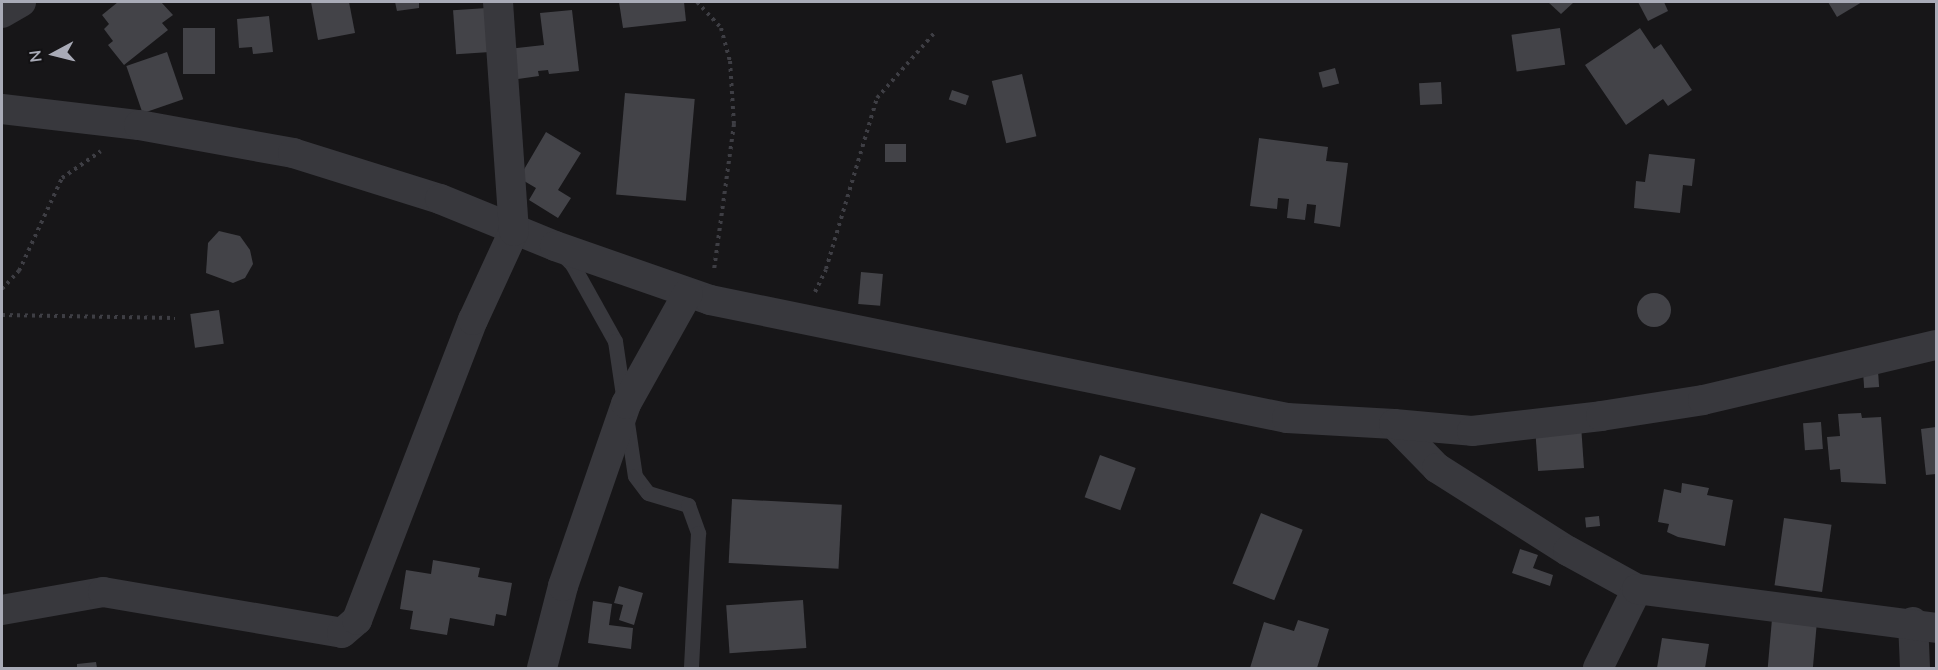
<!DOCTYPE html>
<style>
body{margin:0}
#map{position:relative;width:1938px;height:670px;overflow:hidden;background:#171618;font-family:"Nunito Sans",sans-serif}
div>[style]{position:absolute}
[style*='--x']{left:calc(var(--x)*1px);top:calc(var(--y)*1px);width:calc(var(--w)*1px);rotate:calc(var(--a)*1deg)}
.building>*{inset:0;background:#434348;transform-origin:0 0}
.round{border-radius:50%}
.path>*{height:4px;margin-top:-2px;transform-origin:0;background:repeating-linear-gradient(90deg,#3e3e44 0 3px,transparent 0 7.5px)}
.service>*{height:15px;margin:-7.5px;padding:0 7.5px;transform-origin:7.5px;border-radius:7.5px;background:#38383d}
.minor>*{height:30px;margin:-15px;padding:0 15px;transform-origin:15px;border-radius:15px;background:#38383d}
span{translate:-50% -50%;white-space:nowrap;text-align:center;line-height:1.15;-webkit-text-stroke:5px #121113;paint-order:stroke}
.frame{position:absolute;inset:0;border:3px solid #a9abb7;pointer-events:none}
.north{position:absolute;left:24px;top:24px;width:60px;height:60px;-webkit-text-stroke:4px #121113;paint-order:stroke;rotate:263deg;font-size:16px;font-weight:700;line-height:24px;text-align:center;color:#a9abb7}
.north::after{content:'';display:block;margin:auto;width:21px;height:27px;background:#a9abb7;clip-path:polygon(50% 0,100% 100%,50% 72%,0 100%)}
</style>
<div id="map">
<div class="building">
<i style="clip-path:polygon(118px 2px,161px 2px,173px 15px,162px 23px,168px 30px,124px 65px,108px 45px,113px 41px,104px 29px,109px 24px,102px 15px)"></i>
<i style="clip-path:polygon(311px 2px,349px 2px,355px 33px,318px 40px)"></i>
<i style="clip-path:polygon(395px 2px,419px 2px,419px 8px,397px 11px)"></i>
<i style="clip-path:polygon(619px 2px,684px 2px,686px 21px,623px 28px)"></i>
<i style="clip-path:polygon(1548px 2px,1574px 2px,1561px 14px)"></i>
<i style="clip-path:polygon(1638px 2px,1664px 2px,1668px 11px,1648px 21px)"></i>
<i style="clip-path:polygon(1828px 2px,1862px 2px,1837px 17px)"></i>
<i style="left:487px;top:8px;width:44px;height:34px;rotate:86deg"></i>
<i style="clip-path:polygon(572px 10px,579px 71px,549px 74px,548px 70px,538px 71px,539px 76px,511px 80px,508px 49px,544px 45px,540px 13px)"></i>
<i style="clip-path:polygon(269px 16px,273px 52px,253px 54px,252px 47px,239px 48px,237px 19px)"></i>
<i style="left:183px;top:28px;width:32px;height:46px"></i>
<i style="left:1560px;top:28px;width:37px;height:49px;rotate:82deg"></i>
<i style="clip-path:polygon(1640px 28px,1654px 49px,1661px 44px,1692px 90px,1668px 106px,1663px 99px,1626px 125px,1585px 65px)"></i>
<i style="left:167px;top:52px;width:50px;height:43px;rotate:71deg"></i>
<i style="left:1335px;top:68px;width:16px;height:17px;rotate:75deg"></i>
<i style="left:1022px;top:74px;width:64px;height:31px;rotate:77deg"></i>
<i style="left:1441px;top:82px;width:22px;height:22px;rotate:87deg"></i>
<i style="left:952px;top:90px;width:18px;height:10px;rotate:19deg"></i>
<i style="left:625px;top:93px;width:70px;height:102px;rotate:5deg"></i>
<i style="clip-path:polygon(546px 132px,581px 153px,558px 190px,571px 198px,558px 218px,529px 200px,536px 188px,519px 178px)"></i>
<i style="clip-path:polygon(1259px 138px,1328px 147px,1326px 161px,1348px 163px,1340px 227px,1314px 223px,1316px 205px,1307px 204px,1305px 220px,1287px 218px,1289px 199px,1278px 198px,1277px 209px,1250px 206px)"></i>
<i style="left:885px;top:144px;width:21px;height:18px"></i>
<i style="clip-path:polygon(1649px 154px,1695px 159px,1692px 186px,1683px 185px,1680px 213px,1634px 208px,1636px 181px,1645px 182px)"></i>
<i style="clip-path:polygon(219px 231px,240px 236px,250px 250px,253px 264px,245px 278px,233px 283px,206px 273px,208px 243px)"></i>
<i style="left:861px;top:272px;width:22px;height:32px;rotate:5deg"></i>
<i class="round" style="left:1637px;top:293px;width:34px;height:34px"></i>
<i style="left:219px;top:310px;width:34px;height:29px;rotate:82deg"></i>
<i style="left:1878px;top:371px;width:16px;height:15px;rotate:86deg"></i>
<i style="clip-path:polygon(1861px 413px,1862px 418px,1881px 417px,1886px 484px,1841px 482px,1840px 469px,1830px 470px,1827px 437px,1840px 436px,1838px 414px)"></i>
<i style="left:1821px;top:422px;width:27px;height:18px;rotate:86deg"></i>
<i style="left:1581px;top:425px;width:43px;height:46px;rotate:86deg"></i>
<i style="clip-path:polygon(1936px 427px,1936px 474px,1926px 475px,1921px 429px)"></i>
<i style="left:1100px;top:455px;width:38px;height:45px;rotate:20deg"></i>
<i style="clip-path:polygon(1682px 483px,1709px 488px,1707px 495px,1733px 500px,1725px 546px,1678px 537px,1667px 532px,1669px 524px,1658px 522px,1664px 489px,1681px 493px)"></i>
<i style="left:732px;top:499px;width:110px;height:64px;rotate:3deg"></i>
<i style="left:1261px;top:513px;width:45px;height:76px;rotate:22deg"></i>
<i style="left:1599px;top:516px;width:10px;height:14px;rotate:84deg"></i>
<i style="left:1784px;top:518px;width:48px;height:68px;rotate:8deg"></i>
<i style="clip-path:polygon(1520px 549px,1538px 555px,1533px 568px,1553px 575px,1550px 586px,1512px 573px)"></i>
<i style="clip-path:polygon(433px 560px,480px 568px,478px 577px,512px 583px,506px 616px,496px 614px,494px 626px,450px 618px,447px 635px,410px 629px,413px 611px,400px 609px,406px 570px,431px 574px)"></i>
<i style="clip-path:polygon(619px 586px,643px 593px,634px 625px,619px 620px,623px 605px,614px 603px)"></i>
<i style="left:803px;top:600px;width:48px;height:77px;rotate:86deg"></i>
<i style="clip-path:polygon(593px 601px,612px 604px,609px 625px,633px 628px,631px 649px,588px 643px)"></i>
<i style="left:1772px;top:619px;width:45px;height:49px;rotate:5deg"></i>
<i style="clip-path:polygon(1298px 620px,1329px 629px,1317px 668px,1250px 668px,1264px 622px,1294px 631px)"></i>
<i style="clip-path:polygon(1662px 638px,1709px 644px,1705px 668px,1657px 668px)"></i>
<i style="clip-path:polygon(96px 662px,97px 668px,77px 668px,77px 664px)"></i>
</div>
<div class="path">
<i style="--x:697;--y:2;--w:35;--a:47"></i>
<i style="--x:721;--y:28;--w:34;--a:75"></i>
<i style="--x:730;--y:61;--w:63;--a:86.4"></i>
<i style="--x:734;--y:124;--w:147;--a:97.8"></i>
<i style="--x:2;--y:289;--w:25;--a:-47"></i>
<i style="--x:19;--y:271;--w:102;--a:-65.2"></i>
<i style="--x:62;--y:178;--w:47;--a:-34.7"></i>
<i style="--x:815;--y:292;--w:25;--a:-64"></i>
<i style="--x:826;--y:269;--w:178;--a:-73.4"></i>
<i style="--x:877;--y:98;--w:89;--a:-48.6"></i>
<i style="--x:2;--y:315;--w:173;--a:1"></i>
</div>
<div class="service">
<i style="--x:562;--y:254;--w:14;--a:45"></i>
<i style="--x:572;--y:264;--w:88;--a:60.8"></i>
<i style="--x:615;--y:341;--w:136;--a:81.6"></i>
<i style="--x:635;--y:476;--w:21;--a:53"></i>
<i style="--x:648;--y:493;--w:42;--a:16.7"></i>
<i style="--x:688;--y:505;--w:30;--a:70"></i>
<i style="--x:698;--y:533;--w:135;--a:93"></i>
</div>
<div class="minor">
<i style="--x:2;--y:13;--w:22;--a:-30"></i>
<i style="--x:2;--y:109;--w:138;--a:6.7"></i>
<i style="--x:139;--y:125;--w:157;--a:10.3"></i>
<i style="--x:293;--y:153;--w:154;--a:17.4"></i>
<i style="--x:440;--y:199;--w:124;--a:22.2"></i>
<i style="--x:555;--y:246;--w:164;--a:19.2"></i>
<i style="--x:710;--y:300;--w:589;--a:11.56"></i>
<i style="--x:1287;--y:418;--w:107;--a:3.2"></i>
<i style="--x:1394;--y:424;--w:62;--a:45.7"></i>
<i style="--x:1437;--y:468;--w:155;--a:32.4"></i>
<i style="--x:1568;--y:551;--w:79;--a:28.8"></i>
<i style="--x:1394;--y:424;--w:78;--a:5.1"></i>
<i style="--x:1472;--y:431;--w:130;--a:-6.6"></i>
<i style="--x:1601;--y:416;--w:103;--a:-8.9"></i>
<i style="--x:1703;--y:400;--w:239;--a:-13.3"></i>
<i style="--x:2;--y:610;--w:103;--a:-10.1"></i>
<i style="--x:103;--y:592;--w:242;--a:9.7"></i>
<i style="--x:342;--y:633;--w:20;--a:-41"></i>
<i style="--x:357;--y:620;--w:322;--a:-68.9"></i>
<i style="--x:473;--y:320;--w:98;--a:-65.3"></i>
<i style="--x:514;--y:231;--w:230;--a:-94"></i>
<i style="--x:1913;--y:622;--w:46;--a:87.5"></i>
<i style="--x:542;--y:668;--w:85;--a:-75.6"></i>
<i style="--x:563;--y:586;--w:193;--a:-70.9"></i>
<i style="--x:626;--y:404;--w:127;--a:-60.8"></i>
<i style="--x:1598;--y:668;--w:88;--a:-63.7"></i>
<i style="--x:1637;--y:589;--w:302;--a:7.4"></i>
</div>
<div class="frame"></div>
<div class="north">N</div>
</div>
